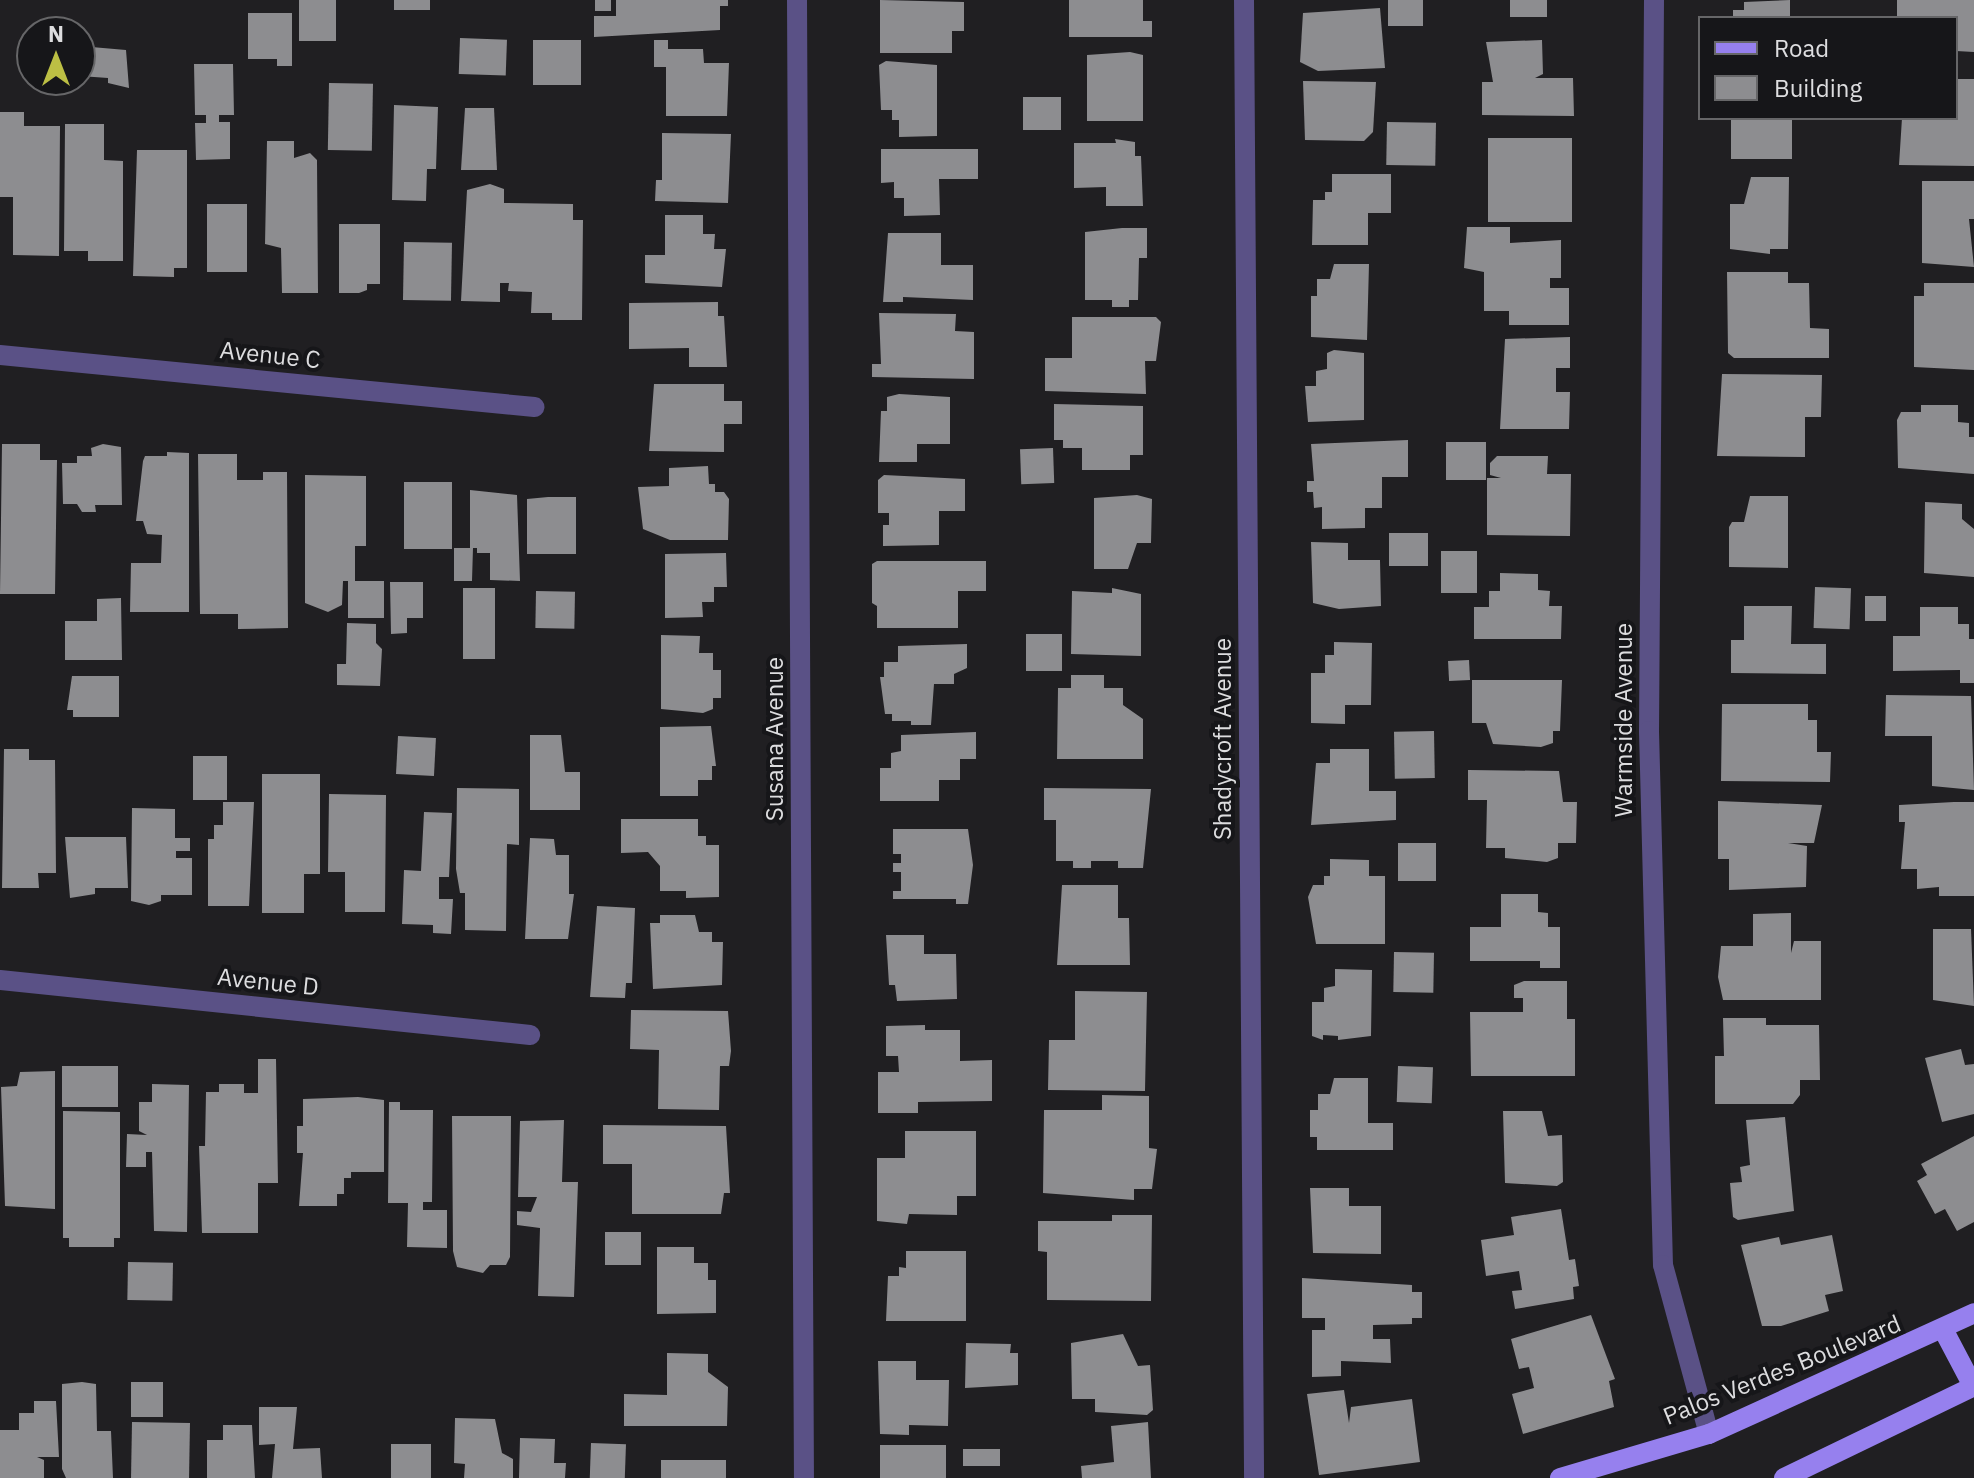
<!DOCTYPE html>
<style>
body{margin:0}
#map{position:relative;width:1974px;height:1478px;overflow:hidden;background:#201f22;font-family:"IBM Plex Sans",sans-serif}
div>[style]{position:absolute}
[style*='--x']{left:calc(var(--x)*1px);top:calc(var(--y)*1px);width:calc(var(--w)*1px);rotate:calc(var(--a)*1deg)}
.building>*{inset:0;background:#8d8d90;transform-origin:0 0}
.minor>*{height:20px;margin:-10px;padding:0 10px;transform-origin:10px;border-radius:10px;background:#5a5186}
.major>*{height:20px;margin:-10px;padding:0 10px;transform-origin:10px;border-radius:10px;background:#9680ee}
span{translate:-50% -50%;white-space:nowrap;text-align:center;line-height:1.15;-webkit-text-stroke:8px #161619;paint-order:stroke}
.street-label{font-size:24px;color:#dddddf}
.legend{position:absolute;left:1698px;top:16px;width:260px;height:104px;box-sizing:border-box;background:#161619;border:2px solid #666668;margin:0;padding:10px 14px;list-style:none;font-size:24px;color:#dddddf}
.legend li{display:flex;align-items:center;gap:16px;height:40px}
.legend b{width:40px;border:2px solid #666668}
.north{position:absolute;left:16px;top:16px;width:80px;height:80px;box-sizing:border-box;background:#161619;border:2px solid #666668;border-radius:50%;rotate:0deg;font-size:22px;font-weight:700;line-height:32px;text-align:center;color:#dddddf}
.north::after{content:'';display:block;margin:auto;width:28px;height:36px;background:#bcbf44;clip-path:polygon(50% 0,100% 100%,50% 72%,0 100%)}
</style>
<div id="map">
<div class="building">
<i style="left:299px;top:0;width:37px;height:41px"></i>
<i style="left:394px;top:0;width:36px;height:10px"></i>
<i style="left:595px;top:0;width:16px;height:11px"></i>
<i style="clip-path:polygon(616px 0,728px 0,728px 6px,720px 6px,720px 30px,594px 37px,594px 16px,616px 16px)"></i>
<i style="clip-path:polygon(880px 0,964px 2px,964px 31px,952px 31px,952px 53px,880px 53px)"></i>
<i style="clip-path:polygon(1069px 0,1143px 0,1143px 21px,1152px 21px,1152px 37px,1069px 37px)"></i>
<i style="left:1388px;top:0;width:35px;height:26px"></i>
<i style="left:1510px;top:0;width:37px;height:17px"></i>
<i style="clip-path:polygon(1790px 0,1790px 18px,1733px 18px,1733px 10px,1744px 10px,1744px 2px)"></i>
<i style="clip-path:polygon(1897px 0,1974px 0,1974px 52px,1956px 51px,1956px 18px,1897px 17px)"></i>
<i style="clip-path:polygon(1380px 8px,1385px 68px,1318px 71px,1300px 62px,1303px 13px)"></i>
<i style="clip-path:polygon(248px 13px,292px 13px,292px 66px,277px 66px,277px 59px,248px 59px)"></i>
<i style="left:460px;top:38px;width:47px;height:36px;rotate:2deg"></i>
<i style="left:533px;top:40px;width:48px;height:45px"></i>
<i style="clip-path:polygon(654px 40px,668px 40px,668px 49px,703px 49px,704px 63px,729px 63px,727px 116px,666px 116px,666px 67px,654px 67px)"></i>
<i style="clip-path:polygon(1542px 40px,1543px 74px,1535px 78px,1573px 78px,1574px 116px,1482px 115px,1482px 82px,1493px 82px,1486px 42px)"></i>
<i style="clip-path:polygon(80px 46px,126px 50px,129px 88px,108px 83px,108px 78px,80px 76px)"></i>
<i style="clip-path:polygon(1130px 52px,1143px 55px,1143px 121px,1087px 121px,1087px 55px)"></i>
<i style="clip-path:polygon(886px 61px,937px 65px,937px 136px,899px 137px,899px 120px,892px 120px,892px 110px,881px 110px,879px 65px)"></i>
<i style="clip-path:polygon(194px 64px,233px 64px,234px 115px,219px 115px,219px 122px,230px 122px,230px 159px,196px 160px,195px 123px,206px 123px,206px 115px,195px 115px)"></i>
<i style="clip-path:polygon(1956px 79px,1974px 79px,1974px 166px,1899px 165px,1902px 118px,1956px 118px)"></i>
<i style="clip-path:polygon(1303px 81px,1376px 82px,1373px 132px,1364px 141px,1305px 140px)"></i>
<i style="left:329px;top:83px;width:44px;height:67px;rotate:1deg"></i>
<i style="left:1023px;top:97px;width:38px;height:33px"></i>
<i style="clip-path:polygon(394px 105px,438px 107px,436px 169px,427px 169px,426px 201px,392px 200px)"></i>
<i style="clip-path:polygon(465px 108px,494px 108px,497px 170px,461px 170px)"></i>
<i style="clip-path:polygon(0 112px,24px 112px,24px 126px,60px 126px,59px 256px,13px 255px,13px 197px,0 197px)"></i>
<i style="left:1731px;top:118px;width:61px;height:41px"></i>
<i style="left:1387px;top:122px;width:49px;height:43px;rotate:1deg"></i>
<i style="clip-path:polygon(65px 124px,104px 124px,104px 160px,123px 161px,123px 261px,88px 261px,88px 251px,64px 251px)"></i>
<i style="clip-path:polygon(662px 133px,731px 134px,728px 203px,655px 201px,656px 180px,662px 180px)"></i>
<i style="left:1488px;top:138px;width:84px;height:84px"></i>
<i style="clip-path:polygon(1115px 139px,1135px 142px,1135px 156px,1141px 156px,1143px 206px,1106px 206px,1106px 187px,1074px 188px,1074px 143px,1116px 143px)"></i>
<i style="clip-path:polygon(267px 141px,294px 141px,294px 158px,310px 153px,317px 160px,318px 293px,282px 293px,281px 248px,265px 244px)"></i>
<i style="clip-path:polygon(881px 149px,978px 149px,978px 179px,939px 179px,940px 215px,904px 216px,904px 198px,894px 198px,894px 182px,881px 183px)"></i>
<i style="clip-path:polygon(137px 150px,187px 150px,187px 268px,174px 268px,174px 277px,133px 276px)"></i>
<i style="clip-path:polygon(1332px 174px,1391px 174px,1391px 213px,1368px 213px,1368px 245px,1312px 245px,1313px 200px,1325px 200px,1325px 192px,1332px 192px)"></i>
<i style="clip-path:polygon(1751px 177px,1789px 177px,1788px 249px,1770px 249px,1770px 254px,1730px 249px,1730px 204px,1744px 204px)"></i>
<i style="clip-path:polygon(1922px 181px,1974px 181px,1974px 219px,1969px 219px,1974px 267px,1922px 263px)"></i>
<i style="clip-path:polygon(490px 184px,504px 189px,504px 203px,573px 204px,573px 220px,583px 220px,582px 320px,552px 320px,552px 313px,531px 313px,532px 292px,508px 291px,509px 283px,500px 283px,500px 302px,461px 301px,467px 190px)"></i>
<i style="left:207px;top:204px;width:40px;height:68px"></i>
<i style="clip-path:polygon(665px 215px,703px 215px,703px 234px,715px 234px,714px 249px,726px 249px,722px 287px,645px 283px,645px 255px,665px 255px)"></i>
<i style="clip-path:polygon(339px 224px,380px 224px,380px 284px,367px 284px,367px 290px,359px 293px,339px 293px)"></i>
<i style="clip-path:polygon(1467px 227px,1510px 227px,1510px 243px,1561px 240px,1561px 278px,1550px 278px,1550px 288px,1569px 288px,1569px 325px,1509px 325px,1509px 311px,1484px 311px,1484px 272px,1464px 268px)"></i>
<i style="clip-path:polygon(1122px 228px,1147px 228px,1147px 258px,1139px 258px,1138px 300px,1129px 300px,1129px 307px,1112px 307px,1112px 300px,1085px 300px,1085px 232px)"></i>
<i style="clip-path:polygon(888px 233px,941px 233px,941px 265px,973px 265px,973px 300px,903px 297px,903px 302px,883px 302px)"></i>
<i style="left:404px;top:242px;width:48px;height:58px;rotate:1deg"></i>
<i style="clip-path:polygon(1334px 264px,1369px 264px,1367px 340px,1311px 337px,1311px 296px,1317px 296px,1317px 279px,1330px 279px)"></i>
<i style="clip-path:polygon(1727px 272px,1788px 272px,1788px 283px,1809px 283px,1810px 328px,1829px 329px,1829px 358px,1734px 358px,1728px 353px)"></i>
<i style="clip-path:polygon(1924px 283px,1974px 283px,1974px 370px,1914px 367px,1914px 296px,1924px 296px)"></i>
<i style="clip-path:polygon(718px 302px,718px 316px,724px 316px,727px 367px,689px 367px,689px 348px,629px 349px,629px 303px)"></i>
<i style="clip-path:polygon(879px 313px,956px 314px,955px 331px,974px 332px,974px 379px,872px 377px,872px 364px,881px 364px)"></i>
<i style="clip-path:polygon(1072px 317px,1156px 317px,1161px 322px,1156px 361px,1145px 361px,1146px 394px,1045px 391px,1045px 358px,1072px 358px)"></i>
<i style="clip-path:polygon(1570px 337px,1570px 368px,1556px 368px,1556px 392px,1570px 392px,1569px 429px,1500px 429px,1505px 339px)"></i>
<i style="clip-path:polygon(1334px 350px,1364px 353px,1364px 420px,1308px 422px,1305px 386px,1316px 386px,1316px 371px,1327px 369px,1327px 353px)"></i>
<i style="clip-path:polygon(1722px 374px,1822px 375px,1821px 417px,1805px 417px,1805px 457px,1717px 456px)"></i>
<i style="clip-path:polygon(654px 384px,724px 384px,724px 401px,742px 401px,742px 424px,724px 424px,724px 452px,649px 451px)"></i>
<i style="clip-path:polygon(899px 394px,950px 397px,950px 444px,917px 444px,917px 462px,879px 462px,881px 411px,887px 411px,887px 397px)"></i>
<i style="clip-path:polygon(1054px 404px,1143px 406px,1143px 455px,1130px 455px,1130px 470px,1082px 470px,1082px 448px,1063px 448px,1063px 440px,1054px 440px)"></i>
<i style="clip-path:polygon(1921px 405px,1958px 405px,1958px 422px,1969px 423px,1969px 437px,1974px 437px,1974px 474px,1898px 468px,1897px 420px,1901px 412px,1921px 412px)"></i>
<i style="clip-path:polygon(1408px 440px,1408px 477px,1382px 477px,1382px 508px,1365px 508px,1365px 528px,1322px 529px,1322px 507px,1314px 508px,1313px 492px,1307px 492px,1307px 481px,1314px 481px,1311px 444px)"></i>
<i style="left:1446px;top:442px;width:40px;height:38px"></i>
<i style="clip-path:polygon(2px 444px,40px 444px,40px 460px,57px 460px,55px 594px,0 594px)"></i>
<i style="clip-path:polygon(103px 444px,121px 447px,122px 505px,95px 505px,96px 512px,82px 512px,77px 504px,63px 504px,62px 463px,77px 463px,77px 456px,92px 456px,91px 448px)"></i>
<i style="left:1053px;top:448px;width:35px;height:33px;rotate:88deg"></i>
<i style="clip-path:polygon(167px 452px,189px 453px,189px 612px,130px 612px,131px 563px,161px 563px,162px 535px,147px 534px,143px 521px,136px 521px,143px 461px,145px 456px,167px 456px)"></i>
<i style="clip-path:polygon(198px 454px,237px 454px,237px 480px,263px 480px,263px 472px,287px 472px,288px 628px,238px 629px,238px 614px,200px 614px)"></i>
<i style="clip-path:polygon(1497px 456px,1548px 456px,1547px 474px,1571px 474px,1570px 536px,1487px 535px,1487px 478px,1501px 478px,1490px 475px,1490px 463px)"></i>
<i style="clip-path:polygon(708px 466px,709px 484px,715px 484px,715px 492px,724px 492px,729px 499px,728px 540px,670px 540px,643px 529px,638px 487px,669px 486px,669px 468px)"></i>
<i style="clip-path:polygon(305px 475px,366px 476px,366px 546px,355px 546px,355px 581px,384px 581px,384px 618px,348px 618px,348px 581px,343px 581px,342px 605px,328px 612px,305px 603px)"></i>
<i style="clip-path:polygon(884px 475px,965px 479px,965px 511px,939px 511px,939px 545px,883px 546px,883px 525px,889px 525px,889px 513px,878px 513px,878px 480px)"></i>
<i style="left:404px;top:482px;width:48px;height:67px"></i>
<i style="clip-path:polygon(470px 490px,517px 495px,520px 581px,490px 580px,490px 553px,477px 553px,477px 548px,473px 548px,472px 581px,454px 581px,454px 548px,470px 548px)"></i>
<i style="clip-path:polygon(1137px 495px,1152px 499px,1151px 543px,1137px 543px,1128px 569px,1094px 569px,1094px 498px)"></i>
<i style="clip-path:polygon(1750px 496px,1788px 496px,1788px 568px,1729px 567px,1729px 527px,1732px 522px,1744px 522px)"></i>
<i style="clip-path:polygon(548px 497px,576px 497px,576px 554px,527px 554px,527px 499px)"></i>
<i style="clip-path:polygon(1925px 502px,1962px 504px,1962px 519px,1974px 529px,1974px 577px,1924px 573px)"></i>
<i style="left:1389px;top:533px;width:39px;height:33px"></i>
<i style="clip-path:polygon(1311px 542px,1348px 543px,1348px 560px,1380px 560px,1381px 606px,1339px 609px,1313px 603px)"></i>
<i style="left:1441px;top:551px;width:36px;height:42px"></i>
<i style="clip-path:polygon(726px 553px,727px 587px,714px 587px,714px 602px,702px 602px,703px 617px,665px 618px,665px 554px)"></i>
<i style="clip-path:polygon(877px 561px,986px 561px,986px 591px,958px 591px,958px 628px,877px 628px,877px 606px,872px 603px,872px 564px)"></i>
<i style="clip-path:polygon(1500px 573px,1538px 574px,1538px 590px,1550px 591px,1549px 606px,1562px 606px,1561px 639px,1474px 639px,1474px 607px,1489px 607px,1489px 591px,1500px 591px)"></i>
<i style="clip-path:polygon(390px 582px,423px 582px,423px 618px,407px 618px,407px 633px,391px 634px)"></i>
<i style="left:1815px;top:587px;width:36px;height:41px;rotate:2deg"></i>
<i style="left:463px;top:588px;width:32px;height:71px"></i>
<i style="clip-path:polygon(1112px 588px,1141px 594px,1141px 656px,1071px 654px,1072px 591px,1112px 593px)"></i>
<i style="left:536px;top:591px;width:39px;height:37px;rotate:1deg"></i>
<i style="left:1865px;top:596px;width:21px;height:25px"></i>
<i style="clip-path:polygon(121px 598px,122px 660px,65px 660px,65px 621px,97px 621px,97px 599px)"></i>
<i style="clip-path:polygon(1744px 606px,1792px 606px,1791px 644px,1826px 644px,1826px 674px,1731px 673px,1731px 640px,1744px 640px)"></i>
<i style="clip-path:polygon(1920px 607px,1958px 607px,1958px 624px,1969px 624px,1969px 639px,1974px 639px,1974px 683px,1960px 683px,1960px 670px,1893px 671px,1893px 636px,1920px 636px)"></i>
<i style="clip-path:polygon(347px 623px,376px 624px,376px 643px,382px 649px,380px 686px,337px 685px,337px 664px,346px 664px)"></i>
<i style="left:1026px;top:634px;width:36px;height:37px"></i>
<i style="clip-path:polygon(661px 635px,700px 636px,699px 653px,713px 653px,713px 670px,721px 670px,721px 698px,713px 698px,713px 709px,703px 713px,661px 709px)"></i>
<i style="clip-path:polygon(1334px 642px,1372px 643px,1371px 705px,1345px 705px,1345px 724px,1311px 723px,1311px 673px,1325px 673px,1325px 655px,1334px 655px)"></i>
<i style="clip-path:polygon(967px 644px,967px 668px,954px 674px,954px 684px,934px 684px,931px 725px,911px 725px,911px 721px,892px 721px,892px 714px,885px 714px,880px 677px,884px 677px,884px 662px,898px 662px,898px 646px)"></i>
<i style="left:1469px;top:660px;width:20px;height:21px;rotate:87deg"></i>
<i style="clip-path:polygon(1071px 675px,1104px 675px,1104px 688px,1123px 688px,1123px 705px,1143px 719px,1143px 759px,1057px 759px,1058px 688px,1071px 688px)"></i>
<i style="clip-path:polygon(72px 676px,119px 676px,119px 717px,73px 717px,73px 710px,67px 710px)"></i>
<i style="clip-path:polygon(1472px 680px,1562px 680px,1560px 731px,1553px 731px,1553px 743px,1541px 747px,1493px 744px,1486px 723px,1472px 723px)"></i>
<i style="clip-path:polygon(1886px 695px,1971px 696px,1974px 790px,1932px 786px,1932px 736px,1885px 736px)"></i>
<i style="clip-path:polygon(1722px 704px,1808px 704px,1808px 720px,1817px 720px,1817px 752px,1831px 752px,1830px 782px,1721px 781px)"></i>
<i style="clip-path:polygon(711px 726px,716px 766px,712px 766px,712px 780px,698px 780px,698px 796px,660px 796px,660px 727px)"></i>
<i style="left:1434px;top:731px;width:47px;height:40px;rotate:89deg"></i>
<i style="clip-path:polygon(976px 732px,976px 759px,960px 759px,960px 780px,939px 780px,939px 801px,880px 801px,880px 768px,891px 768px,891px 753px,901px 751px,901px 735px)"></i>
<i style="clip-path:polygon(530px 735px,561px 735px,565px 772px,580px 772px,580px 810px,530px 810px)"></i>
<i style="left:398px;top:736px;width:38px;height:38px;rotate:3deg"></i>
<i style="clip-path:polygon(4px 749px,29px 749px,29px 760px,55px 760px,56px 873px,38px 873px,39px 888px,2px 888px)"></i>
<i style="clip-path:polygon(1330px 749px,1369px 749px,1369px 791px,1396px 791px,1396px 820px,1311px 825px,1316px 763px,1330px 763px)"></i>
<i style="left:193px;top:756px;width:34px;height:44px"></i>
<i style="clip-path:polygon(1468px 770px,1559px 771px,1563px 802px,1577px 802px,1576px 843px,1558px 843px,1558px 858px,1547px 862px,1505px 858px,1505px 848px,1486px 848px,1487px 800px,1468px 800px)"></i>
<i style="clip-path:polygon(262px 774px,320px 774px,320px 874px,304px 874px,304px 913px,262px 913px)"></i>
<i style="clip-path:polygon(457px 788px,519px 789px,519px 845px,507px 844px,506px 931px,465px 930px,465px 893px,460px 893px,456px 869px)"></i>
<i style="clip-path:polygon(1044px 788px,1151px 789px,1143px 868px,1118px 868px,1118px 861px,1091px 861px,1091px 868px,1073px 868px,1073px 861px,1056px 861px,1056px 820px,1044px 820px)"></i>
<i style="clip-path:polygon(329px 794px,386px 795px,385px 912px,345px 912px,345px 872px,328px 872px)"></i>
<i style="clip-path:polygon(1718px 801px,1822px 805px,1814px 843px,1788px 843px,1807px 846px,1806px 887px,1729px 890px,1729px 859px,1718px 859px)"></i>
<i style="clip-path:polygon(223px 802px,254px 802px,249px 906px,208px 906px,208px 839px,214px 839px,214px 825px,223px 825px)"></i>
<i style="clip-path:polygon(1954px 802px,1974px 802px,1974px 896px,1939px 896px,1939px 887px,1917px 889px,1917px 869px,1901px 869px,1905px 822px,1899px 822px,1899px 805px)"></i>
<i style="clip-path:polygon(132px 808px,175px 809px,175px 838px,190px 838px,190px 851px,176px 851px,176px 858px,192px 858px,192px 895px,161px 895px,161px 901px,149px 905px,131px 901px)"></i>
<i style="clip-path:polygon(424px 812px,452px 813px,449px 877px,439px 877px,439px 899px,453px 899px,451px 934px,433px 933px,433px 925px,402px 924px,404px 870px,421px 871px)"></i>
<i style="clip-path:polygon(621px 819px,698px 819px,698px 836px,706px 836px,706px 845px,719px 845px,719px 897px,686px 898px,686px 891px,660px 891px,660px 866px,648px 852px,621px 853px)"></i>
<i style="clip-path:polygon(893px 829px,968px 829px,973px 865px,968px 904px,956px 904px,956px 899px,893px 899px,893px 891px,901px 891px,901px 872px,893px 872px,893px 863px,901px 863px,901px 854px,893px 854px)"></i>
<i style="clip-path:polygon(65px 837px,126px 837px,128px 888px,95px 888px,95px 894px,70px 898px)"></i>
<i style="clip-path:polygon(530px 838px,554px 839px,556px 855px,569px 855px,569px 894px,574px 894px,568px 939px,525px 939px)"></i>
<i style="left:1398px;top:843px;width:38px;height:38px"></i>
<i style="clip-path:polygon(1330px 859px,1369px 860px,1369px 876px,1385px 876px,1385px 944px,1316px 944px,1308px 897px,1313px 885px,1324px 885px,1324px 876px,1330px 876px)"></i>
<i style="clip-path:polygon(1062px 885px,1118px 885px,1118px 918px,1129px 918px,1130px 965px,1057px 965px)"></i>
<i style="clip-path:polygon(1501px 894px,1538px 894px,1538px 912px,1548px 913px,1548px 927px,1560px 927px,1560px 968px,1540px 968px,1540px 961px,1470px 961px,1470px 927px,1501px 927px)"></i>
<i style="clip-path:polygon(597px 906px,635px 908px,632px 983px,626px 983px,625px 998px,590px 997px)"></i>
<i style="clip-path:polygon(1791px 913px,1791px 953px,1794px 941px,1821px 941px,1821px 1000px,1723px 1000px,1718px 977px,1721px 946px,1753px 946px,1753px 914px)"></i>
<i style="clip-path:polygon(660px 915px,695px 915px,699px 932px,712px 932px,712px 942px,723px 942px,722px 985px,653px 989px,650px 923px,660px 923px)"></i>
<i style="clip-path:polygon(1933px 929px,1971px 929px,1974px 1006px,1933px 1000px)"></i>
<i style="clip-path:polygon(886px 935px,924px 935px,924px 954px,956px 954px,957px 999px,897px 1001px,895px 985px,889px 985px)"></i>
<i style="left:1394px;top:952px;width:40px;height:40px;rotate:1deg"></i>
<i style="clip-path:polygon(1335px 969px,1372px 970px,1371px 1036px,1338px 1040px,1338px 1036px,1323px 1035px,1323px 1040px,1312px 1036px,1312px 1002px,1324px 1002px,1324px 988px,1335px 986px)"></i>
<i style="clip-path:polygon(1524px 981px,1567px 981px,1567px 1019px,1575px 1019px,1575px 1076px,1471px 1076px,1470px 1012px,1523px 1012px,1523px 998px,1514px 998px,1514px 985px)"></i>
<i style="clip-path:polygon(1075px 991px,1147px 992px,1145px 1091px,1048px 1090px,1049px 1040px,1075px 1040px)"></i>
<i style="clip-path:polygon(631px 1010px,728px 1011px,731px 1051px,729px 1066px,720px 1066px,719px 1110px,658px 1109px,659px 1050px,630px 1049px)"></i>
<i style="clip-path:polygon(1723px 1018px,1766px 1018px,1766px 1025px,1819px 1025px,1820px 1080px,1800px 1080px,1800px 1095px,1793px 1104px,1715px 1104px,1715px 1056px,1724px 1056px)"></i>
<i style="clip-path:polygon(925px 1025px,925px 1030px,960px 1030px,960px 1061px,992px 1060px,992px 1101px,918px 1102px,918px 1113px,878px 1113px,878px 1072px,899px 1072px,898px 1056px,886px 1056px,886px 1026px)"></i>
<i style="clip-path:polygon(1961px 1049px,1965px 1065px,1974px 1064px,1974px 1114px,1942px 1122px,1925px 1058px)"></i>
<i style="clip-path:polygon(258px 1059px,276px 1059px,278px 1183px,258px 1183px,258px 1233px,202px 1233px,199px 1146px,205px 1146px,206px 1092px,219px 1092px,219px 1084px,244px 1084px,244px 1093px,258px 1093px)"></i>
<i style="left:62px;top:1066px;width:56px;height:41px"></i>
<i style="left:1398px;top:1066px;width:35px;height:36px;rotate:2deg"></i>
<i style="clip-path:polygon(55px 1071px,55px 1209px,5px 1206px,1px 1087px,17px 1086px,20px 1072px)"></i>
<i style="clip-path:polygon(1334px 1078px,1368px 1078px,1368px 1123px,1393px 1123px,1393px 1150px,1317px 1150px,1317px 1137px,1310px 1137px,1310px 1110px,1318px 1110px,1318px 1094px,1330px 1094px)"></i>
<i style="clip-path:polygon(152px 1084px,189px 1085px,187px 1232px,154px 1231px,152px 1152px,146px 1152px,146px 1167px,126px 1167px,127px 1134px,147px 1135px,139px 1131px,139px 1102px,152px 1102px)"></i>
<i style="clip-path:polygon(1102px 1095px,1149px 1096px,1149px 1148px,1157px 1149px,1152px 1189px,1134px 1189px,1134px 1200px,1043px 1193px,1044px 1110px,1102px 1110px)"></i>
<i style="clip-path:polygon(358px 1097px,384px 1100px,384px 1172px,351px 1172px,351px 1178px,344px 1178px,344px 1194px,337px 1194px,337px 1206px,299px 1206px,303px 1153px,297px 1153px,297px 1126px,303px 1126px,303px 1099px)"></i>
<i style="clip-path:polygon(389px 1102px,400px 1102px,400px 1110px,433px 1110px,432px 1202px,423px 1202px,423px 1210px,447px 1210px,447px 1248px,407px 1247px,408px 1203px,388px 1203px)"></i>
<i style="clip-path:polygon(63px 1111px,120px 1112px,120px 1238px,114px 1238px,114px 1247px,69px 1247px,69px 1238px,63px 1238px)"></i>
<i style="clip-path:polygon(1503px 1111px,1542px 1111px,1548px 1136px,1562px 1135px,1563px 1182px,1557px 1186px,1505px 1183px)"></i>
<i style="clip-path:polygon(452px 1116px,511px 1116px,510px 1257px,506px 1265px,490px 1265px,483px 1273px,457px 1267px,453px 1251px)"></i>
<i style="clip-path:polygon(1785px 1117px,1794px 1211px,1738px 1220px,1733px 1217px,1730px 1183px,1742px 1182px,1740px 1167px,1750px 1165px,1746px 1120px)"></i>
<i style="clip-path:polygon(564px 1120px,562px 1182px,578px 1182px,574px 1297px,538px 1296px,540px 1228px,517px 1225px,517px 1211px,531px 1212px,537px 1197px,518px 1197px,520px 1121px)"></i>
<i style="clip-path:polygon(603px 1125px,726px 1126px,730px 1193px,724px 1193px,721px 1214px,632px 1214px,632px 1164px,603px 1164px)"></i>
<i style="clip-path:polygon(905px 1131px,976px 1131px,976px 1196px,957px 1196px,957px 1215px,909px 1214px,907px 1224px,877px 1221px,877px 1158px,905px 1158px)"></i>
<i style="clip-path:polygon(1974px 1136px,1974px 1222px,1957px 1231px,1945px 1209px,1935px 1214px,1917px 1181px,1927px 1175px,1921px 1164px)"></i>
<i style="clip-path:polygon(1310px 1188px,1349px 1188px,1349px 1206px,1381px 1206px,1381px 1254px,1313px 1253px)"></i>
<i style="clip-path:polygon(1561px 1209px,1569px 1260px,1575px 1259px,1579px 1286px,1573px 1287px,1574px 1299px,1515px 1309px,1512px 1291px,1522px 1290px,1519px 1271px,1486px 1276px,1481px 1240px,1514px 1235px,1511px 1217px)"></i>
<i style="clip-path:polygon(1112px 1215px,1152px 1215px,1151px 1301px,1047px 1300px,1047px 1252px,1038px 1251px,1038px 1221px,1112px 1221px)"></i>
<i style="left:605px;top:1232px;width:36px;height:33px"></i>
<i style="clip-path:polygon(1832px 1235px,1843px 1291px,1825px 1295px,1829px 1311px,1781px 1326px,1762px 1326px,1741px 1245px,1779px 1237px,1781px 1245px)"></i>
<i style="clip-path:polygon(657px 1247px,694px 1247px,694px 1263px,708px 1263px,708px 1280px,716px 1280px,716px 1313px,657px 1314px)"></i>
<i style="clip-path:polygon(906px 1251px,966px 1251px,966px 1321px,886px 1321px,888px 1276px,899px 1276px,899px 1267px,906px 1268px)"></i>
<i style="left:128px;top:1262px;width:45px;height:38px;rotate:1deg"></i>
<i style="clip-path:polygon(1302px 1278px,1412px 1285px,1412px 1292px,1422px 1292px,1422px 1318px,1412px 1318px,1412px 1324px,1373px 1325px,1373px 1339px,1390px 1339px,1391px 1363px,1341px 1361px,1341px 1376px,1312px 1377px,1312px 1330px,1325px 1330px,1325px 1318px,1302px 1318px)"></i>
<i style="clip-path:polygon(1591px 1315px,1615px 1379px,1609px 1381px,1614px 1407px,1523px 1434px,1512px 1394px,1534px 1388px,1529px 1367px,1519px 1369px,1511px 1339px)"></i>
<i style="clip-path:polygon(1123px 1334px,1138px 1366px,1150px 1365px,1153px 1410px,1147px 1415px,1095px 1412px,1095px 1399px,1072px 1399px,1071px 1343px)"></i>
<i style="clip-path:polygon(966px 1343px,1011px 1344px,1010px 1353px,1018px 1353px,1018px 1385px,965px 1388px)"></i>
<i style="clip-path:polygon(667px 1353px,708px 1354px,708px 1372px,728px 1387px,727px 1426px,624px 1426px,624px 1394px,667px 1395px)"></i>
<i style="clip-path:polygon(878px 1361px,916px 1361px,916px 1380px,949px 1380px,948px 1426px,909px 1425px,909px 1435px,880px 1434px)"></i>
<i style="clip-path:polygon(82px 1382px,96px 1384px,97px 1431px,111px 1431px,113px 1478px,66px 1478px,62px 1469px,62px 1384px)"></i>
<i style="left:131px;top:1382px;width:32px;height:35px"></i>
<i style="clip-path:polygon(1344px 1390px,1349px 1423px,1351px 1407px,1412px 1399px,1420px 1462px,1319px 1475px,1307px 1394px)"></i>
<i style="clip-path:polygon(34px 1401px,56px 1401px,59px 1457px,37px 1457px,44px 1460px,44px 1478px,0 1478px,0 1430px,19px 1430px,19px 1413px,34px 1413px)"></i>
<i style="clip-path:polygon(259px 1407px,297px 1407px,293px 1449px,320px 1448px,322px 1478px,272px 1478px,275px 1444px,259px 1445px)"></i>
<i style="clip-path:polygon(455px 1418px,495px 1419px,502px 1453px,513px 1459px,513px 1478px,464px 1478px,465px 1464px,454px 1463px)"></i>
<i style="left:132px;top:1422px;width:58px;height:56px;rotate:1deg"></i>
<i style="clip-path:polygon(1148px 1422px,1151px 1478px,1082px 1478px,1081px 1466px,1114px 1462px,1111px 1426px)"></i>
<i style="clip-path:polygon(223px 1425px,252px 1425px,255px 1478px,207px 1478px,207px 1440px,223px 1440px)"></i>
<i style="clip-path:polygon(520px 1438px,555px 1439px,554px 1463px,566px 1463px,565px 1478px,519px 1478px)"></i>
<i style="left:591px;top:1443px;width:35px;height:35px;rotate:2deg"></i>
<i style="left:391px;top:1444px;width:40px;height:34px"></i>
<i style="left:880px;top:1445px;width:66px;height:33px"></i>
<i style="left:963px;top:1449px;width:37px;height:17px"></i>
<i style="left:661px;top:1460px;width:65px;height:18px"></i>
</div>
<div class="minor">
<i style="--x:797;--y:0;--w:1478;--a:89.73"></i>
<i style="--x:1244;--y:0;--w:1478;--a:89.61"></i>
<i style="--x:1654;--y:0;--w:731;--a:90.39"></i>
<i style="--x:1649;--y:731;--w:534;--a:88.5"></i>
<i style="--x:1663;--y:1265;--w:175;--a:74.8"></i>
<i style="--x:0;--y:355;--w:537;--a:5.56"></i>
<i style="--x:0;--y:980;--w:533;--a:5.92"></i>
</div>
<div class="major">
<i style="--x:1944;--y:1331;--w:62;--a:62.2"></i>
<i style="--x:1560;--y:1478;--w:155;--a:-16.5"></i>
<i style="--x:1709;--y:1434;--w:291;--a:-24.5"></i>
<i style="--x:1784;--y:1478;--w:211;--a:-25.8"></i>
</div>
<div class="street-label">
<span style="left:270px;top:355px;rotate:6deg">Avenue C</span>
<span style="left:1624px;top:720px;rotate:-90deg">Warmside Avenue</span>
<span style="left:775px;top:739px;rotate:-90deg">Susana Avenue</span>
<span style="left:1223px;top:739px;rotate:-90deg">Shadycroft Avenue</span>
<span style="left:268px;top:982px;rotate:6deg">Avenue D</span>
<span style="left:1782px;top:1370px;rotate:-22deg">Palos Verdes Boulevard</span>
</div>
<ul class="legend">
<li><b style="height:10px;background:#9680ee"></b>Road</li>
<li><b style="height:22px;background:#8d8d90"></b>Building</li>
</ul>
<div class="north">N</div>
</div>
